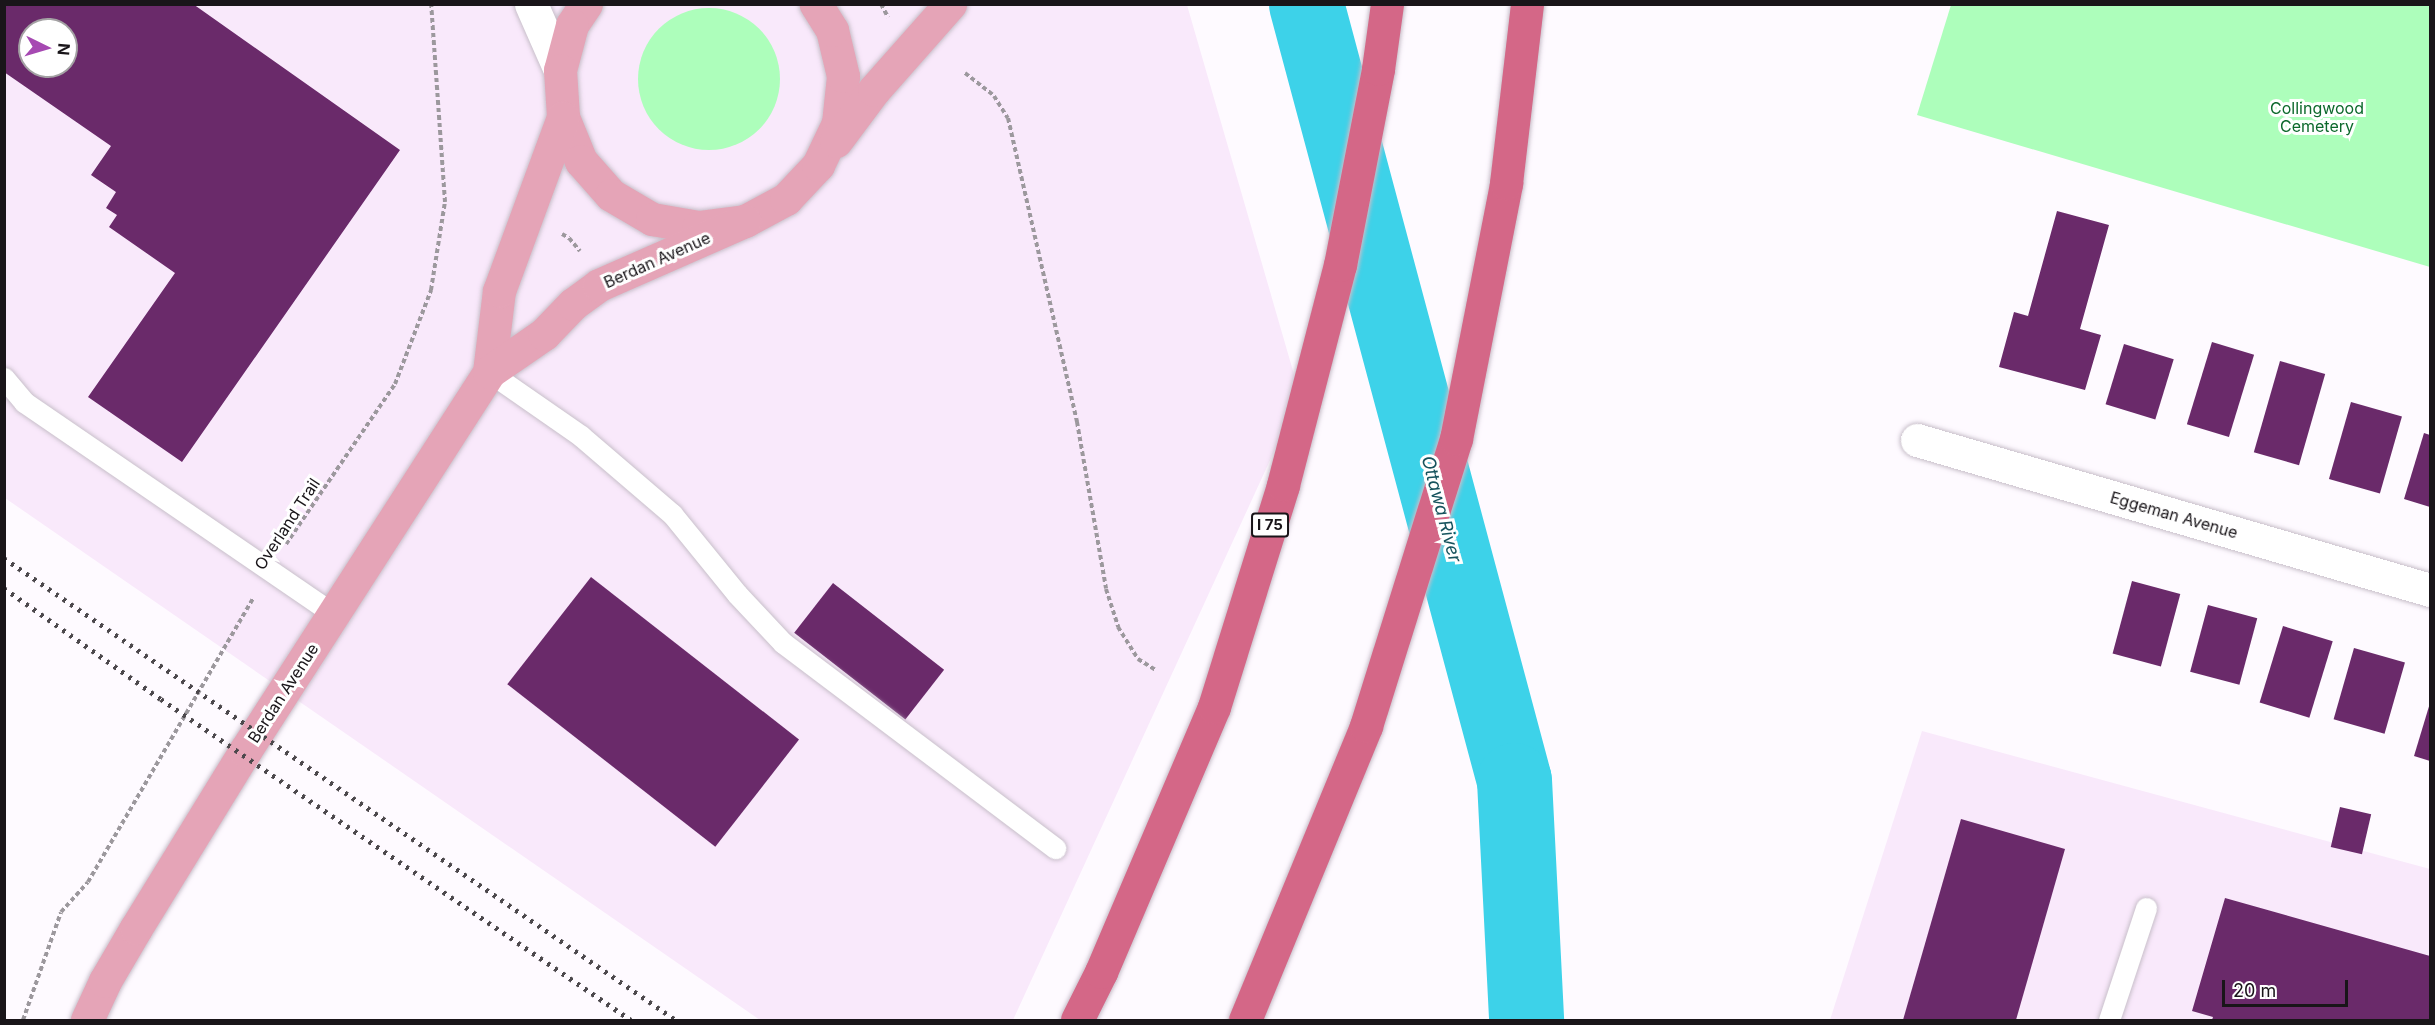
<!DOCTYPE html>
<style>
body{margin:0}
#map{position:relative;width:2435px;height:1025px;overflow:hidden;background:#fefaff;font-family:Inter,sans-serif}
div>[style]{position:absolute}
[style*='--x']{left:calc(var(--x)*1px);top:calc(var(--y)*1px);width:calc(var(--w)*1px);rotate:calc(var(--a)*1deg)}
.built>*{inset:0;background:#f9e9fb}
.green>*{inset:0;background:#adfebb}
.round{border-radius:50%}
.river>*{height:75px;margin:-37.5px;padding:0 37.5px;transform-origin:37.5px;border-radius:37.5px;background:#3dd2e9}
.building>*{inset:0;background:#6a2a6a;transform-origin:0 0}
.path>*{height:4px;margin-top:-2px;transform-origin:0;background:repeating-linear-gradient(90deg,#9c989d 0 4.5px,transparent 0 7.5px)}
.roads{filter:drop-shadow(0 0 2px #c8bfca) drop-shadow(0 0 2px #c8bfca)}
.lane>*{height:21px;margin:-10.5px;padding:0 10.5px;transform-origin:10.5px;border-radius:10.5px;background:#fff}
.street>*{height:33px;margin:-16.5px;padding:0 16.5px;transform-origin:16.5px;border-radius:16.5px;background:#fff}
.secondary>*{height:33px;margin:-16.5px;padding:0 16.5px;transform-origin:16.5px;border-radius:16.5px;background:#fff}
.primary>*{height:33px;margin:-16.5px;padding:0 16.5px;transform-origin:16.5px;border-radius:16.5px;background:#e5a4b7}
.highway>*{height:33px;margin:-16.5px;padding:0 16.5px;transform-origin:16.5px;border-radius:16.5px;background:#d46787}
.rail>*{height:4.5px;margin-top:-2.25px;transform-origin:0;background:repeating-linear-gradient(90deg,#4c484c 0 3px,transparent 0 9px)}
span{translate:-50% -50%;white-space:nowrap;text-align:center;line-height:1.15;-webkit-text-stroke:6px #fff;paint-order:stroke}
.shield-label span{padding:2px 4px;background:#fff;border:2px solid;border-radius:4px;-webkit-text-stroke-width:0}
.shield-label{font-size:15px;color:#191519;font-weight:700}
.park-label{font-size:16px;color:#0d692c}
.street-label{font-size:16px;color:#191519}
.water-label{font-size:18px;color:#16535d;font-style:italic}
.frame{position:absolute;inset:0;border:6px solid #191519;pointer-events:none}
.north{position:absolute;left:18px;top:18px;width:60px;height:60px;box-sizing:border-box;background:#fff;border:2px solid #a3a1a3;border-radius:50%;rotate:95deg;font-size:16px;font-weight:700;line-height:24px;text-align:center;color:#191519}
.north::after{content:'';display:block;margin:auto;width:21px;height:27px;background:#a649b2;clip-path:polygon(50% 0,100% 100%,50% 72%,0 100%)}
.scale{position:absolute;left:2222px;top:980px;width:126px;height:27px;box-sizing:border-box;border:3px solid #191519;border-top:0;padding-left:8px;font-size:18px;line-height:21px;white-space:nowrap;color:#191519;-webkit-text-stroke:4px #fff;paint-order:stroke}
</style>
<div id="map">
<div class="built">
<i style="clip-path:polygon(evenodd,5px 5px,1187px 5px,1300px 395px,1013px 1020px,760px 1020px,5px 498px,5px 5px,30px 30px,66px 30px,66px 66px,30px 66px,30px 30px)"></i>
<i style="clip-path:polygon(1922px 731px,2430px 869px,2430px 1020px,1830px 1020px)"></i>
</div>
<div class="green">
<i style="clip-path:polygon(1951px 5px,2430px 5px,2430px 267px,1917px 115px)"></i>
<i class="round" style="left:638px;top:8px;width:142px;height:142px"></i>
</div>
<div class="river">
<i style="--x:1306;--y:4;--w:803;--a:75"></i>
<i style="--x:1514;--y:780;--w:240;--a:87.1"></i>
</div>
<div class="building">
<i style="clip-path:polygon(evenodd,4px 4px,193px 4px,400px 150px,182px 462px,88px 397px,175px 273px,109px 227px,117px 215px,106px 208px,116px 192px,91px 175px,111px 146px,4px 72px,4px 4px,30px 30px,66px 30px,66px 66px,30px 66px,30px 30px)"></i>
<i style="clip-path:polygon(2057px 211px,2109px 225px,2080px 329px,2101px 335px,2085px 390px,1999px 367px,2014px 312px,2028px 316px)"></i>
<i style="left:2212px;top:342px;width:44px;height:86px;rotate:17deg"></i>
<i style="left:2124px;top:344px;width:52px;height:63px;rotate:17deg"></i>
<i style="left:2280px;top:361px;width:47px;height:95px;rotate:16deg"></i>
<i style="left:2351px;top:402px;width:53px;height:80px;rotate:16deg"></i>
<i style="clip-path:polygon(2424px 433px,2430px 435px,2430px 507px,2404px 499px)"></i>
<i style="left:591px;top:577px;width:264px;height:136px;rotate:38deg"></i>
<i style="left:2132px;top:581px;width:50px;height:75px;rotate:15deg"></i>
<i style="left:833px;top:583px;width:141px;height:63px;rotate:38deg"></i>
<i style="left:2208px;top:605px;width:51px;height:69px;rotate:15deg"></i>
<i style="left:2283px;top:626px;width:52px;height:80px;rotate:17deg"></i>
<i style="left:2354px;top:648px;width:53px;height:74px;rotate:16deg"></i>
<i style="clip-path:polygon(2430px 703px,2430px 761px,2414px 756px)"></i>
<i style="left:2340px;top:807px;width:32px;height:41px;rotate:13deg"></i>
<i style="clip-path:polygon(1961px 819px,2065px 849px,2016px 1020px,1903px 1020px)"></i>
<i style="clip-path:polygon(2225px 898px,2430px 956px,2430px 1020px,2212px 1020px,2213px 1017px,2192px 1011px)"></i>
</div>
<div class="path">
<i style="--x:881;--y:4;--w:15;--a:62"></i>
<i style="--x:965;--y:73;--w:37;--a:38"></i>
<i style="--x:994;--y:96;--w:26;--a:58"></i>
<i style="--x:1008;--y:118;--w:312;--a:77.2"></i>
<i style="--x:1077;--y:422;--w:169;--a:80.1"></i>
<i style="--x:1106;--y:589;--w:40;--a:72"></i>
<i style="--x:1118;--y:627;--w:38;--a:58"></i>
<i style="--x:1138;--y:659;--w:22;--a:32"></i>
<i style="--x:562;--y:234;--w:8;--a:30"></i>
<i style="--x:569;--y:238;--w:17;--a:50"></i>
<i style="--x:286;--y:544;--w:194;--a:-55.7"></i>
<i style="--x:395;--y:384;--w:101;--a:-69"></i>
<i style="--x:431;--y:290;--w:89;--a:-81"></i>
<i style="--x:445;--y:202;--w:198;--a:-94"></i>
<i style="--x:23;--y:1020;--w:114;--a:-70.6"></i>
<i style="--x:61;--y:912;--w:40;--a:-48"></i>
<i style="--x:88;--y:882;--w:328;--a:-59.8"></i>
</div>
<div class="roads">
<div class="lane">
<i style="--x:489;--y:372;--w:112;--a:34.8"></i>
<i style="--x:581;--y:436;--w:120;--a:40.6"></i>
<i style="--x:672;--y:514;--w:103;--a:50.9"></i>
<i style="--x:737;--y:594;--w:67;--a:46.8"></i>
<i style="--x:783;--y:643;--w:341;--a:37"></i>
<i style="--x:4;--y:378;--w:31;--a:50"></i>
<i style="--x:24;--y:402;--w:376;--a:34.4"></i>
<i style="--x:2109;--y:1020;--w:118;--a:-71.7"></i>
</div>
<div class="street">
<i style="--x:1917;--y:440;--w:534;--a:16.3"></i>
</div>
<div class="secondary">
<i style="--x:531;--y:4;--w:72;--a:66.3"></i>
</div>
<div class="primary">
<i style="--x:586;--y:4;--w:25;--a:124"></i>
<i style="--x:572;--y:25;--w:47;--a:104.9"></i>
<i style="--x:560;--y:70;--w:47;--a:86.3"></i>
<i style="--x:563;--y:117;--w:48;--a:67.8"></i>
<i style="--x:581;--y:161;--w:45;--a:48.6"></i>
<i style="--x:611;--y:195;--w:48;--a:30.3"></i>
<i style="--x:652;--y:219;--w:47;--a:9.9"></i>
<i style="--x:698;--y:227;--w:47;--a:-7.3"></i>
<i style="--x:745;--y:221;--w:47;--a:-28.2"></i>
<i style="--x:786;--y:199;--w:47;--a:-46.7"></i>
<i style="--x:818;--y:165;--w:47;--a:-64.5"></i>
<i style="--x:838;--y:123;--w:47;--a:-83.9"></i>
<i style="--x:843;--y:76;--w:47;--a:-103.4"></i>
<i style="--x:832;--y:30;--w:31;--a:-122"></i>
<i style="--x:836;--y:141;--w:64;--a:-53.3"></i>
<i style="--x:874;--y:90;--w:115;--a:-48.5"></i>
<i style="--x:489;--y:372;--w:82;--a:-83"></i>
<i style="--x:499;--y:291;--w:185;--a:-69.8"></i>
<i style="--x:87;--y:1020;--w:43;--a:-65.2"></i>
<i style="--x:105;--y:981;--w:61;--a:-59.7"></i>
<i style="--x:136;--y:928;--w:208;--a:-58.4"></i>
<i style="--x:245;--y:751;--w:451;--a:-57.2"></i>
<i style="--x:489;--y:372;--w:67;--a:-34.6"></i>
<i style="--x:544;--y:334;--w:42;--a:-46"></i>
<i style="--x:573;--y:304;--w:32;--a:-36"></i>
<i style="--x:599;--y:285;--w:159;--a:-23.7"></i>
</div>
<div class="highway">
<i style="--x:1077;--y:1020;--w:54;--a:-63.4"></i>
<i style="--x:1101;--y:972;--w:288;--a:-66.9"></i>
<i style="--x:1214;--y:707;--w:232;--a:-72.7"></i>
<i style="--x:1283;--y:485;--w:227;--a:-75.5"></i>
<i style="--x:1340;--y:265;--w:200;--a:-79"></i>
<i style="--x:1378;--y:69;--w:66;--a:-82.1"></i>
<i style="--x:1245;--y:1020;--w:318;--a:-67.6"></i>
<i style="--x:1366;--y:726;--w:301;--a:-72.6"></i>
<i style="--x:1456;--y:439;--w:261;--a:-78.9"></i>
<i style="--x:1506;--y:183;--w:180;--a:-83.3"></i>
</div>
</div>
<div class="rail">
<i style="--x:4;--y:558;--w:815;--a:34.51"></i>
<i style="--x:4;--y:588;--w:192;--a:35.3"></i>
<i style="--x:161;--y:699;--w:569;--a:34.33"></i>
</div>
<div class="shield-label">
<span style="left:1270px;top:525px">I 75</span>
</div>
<div class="park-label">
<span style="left:2317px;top:117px">Collingwood<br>Cemetery</span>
</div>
<div class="street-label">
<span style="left:657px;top:260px;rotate:-24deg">Berdan Avenue</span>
<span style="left:2174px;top:515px;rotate:16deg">Eggeman Avenue</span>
<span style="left:287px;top:524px;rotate:-57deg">Overland Trail</span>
<span style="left:283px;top:693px;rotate:-57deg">Berdan Avenue</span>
</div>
<div class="water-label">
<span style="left:1441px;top:509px;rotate:75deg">Ottawa River</span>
</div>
<div class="frame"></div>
<div class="north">N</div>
<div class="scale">20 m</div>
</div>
